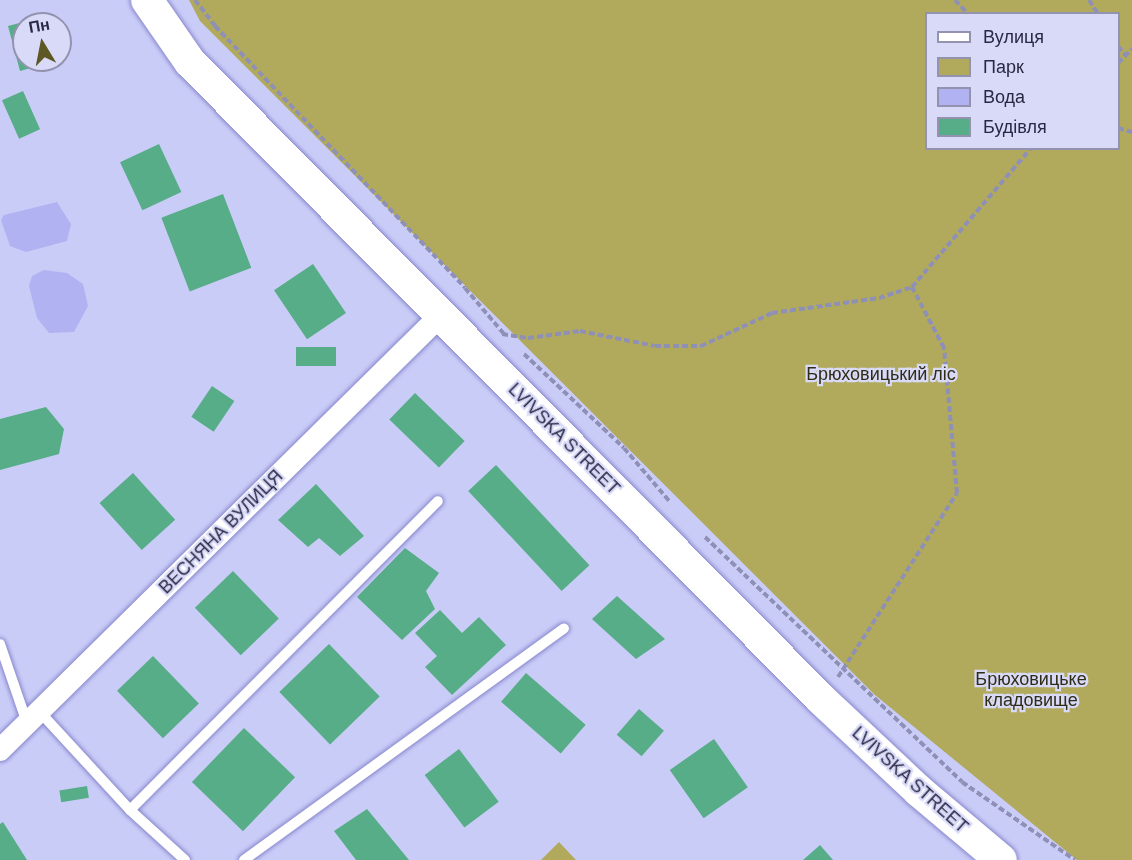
<!DOCTYPE html>
<meta charset="utf-8">
<style>
body{margin:0}
#map{position:relative;width:1132px;height:860px;overflow:hidden;background:#caccf8;font-family:Arial,sans-serif}
div>[style]{position:absolute}
[style*='--x']{left:calc(var(--x)*1px);top:calc(var(--y)*1px);width:calc(var(--w)*1px);rotate:calc(var(--a)*1deg)}
.green>*{inset:0;background:#b1a95c}
.water>*{inset:0;background:#b0b2f2}
.building>*{inset:0;background:#56ad87;transform-origin:0 0}
.path>*{height:4px;margin-top:-2px;transform-origin:0;background:repeating-linear-gradient(90deg,#8f90b6 0 6px,transparent 0 9px)}
.roads{filter:drop-shadow(0 0 2px #8787cc) drop-shadow(0 0 2px #8787cc)}
.lane>*{height:10px;margin:-5px;padding:0 5px;transform-origin:5px;border-radius:5px;background:#fff}
.street>*{height:22px;margin:-11px;padding:0 11px;transform-origin:11px;border-radius:11px;background:#fff}
.secondary>*{height:32px;margin:-16px;padding:0 16px;transform-origin:16px;border-radius:16px;background:#fff}
span{translate:-50% -50%;white-space:nowrap;text-align:center;line-height:1.15;-webkit-text-stroke:4.5px #d9daf8;paint-order:stroke}
.park-label{font-size:18px;color:#2f2c16}
.street-label{font-size:18px;color:#292945}
.legend{position:absolute;left:925px;top:12px;width:195px;height:138px;box-sizing:border-box;background:#d9daf8;border:2px solid #9393b0;margin:0;padding:8px 10px;list-style:none;font-size:18px;color:#292945}
.legend li{display:flex;align-items:center;gap:12px;height:30px}
.legend b{width:30px;border:2px solid #9393b0}
.north{position:absolute;left:12px;top:12px;width:60px;height:60px;box-sizing:border-box;background:#d9daf8;border:2px solid #9393b0;border-radius:50%;rotate:350deg;font-size:16px;font-weight:700;line-height:24px;text-align:center;color:#292945}
.north::after{content:'';display:block;margin:auto;width:21px;height:27px;background:#5d5723;clip-path:polygon(50% 0,100% 100%,50% 72%,0 100%)}
</style>
<div id="map">
<div class="green">
<i style="clip-path:polygon(evenodd,189px 0,1132px 0,1132px 860px,1077px 860px,875px 695px,200px 21px,189px 0,926px 14px,1118px 14px,1118px 148px,926px 148px,926px 14px)"></i>
<i style="clip-path:polygon(559px 842px,576px 860px,541px 860px)"></i>
</div>
<div class="water">
<i style="clip-path:polygon(57px 202px,71px 224px,67px 241px,26px 252px,10px 246px,1px 220px,4px 215px)"></i>
<i style="clip-path:polygon(44px 270px,67px 273px,83px 284px,88px 306px,74px 332px,49px 333px,37px 318px,29px 286px,32px 276px)"></i>
</div>
<div class="building">
<i style="clip-path:polygon(54px 14px,57px 24px,24px 24px,24px 60px,47px 60px,48px 63px,20px 71px,8px 26px)"></i>
<i style="left:23px;top:91px;width:42px;height:23px;rotate:66deg"></i>
<i style="left:159px;top:144px;width:53px;height:43px;rotate:65deg"></i>
<i style="left:223px;top:194px;width:79px;height:66px;rotate:69deg"></i>
<i style="left:313px;top:264px;width:59px;height:47px;rotate:56deg"></i>
<i style="left:296px;top:347px;width:40px;height:19px"></i>
<i style="left:212px;top:386px;width:27px;height:37px;rotate:34deg"></i>
<i style="left:415px;top:393px;width:69px;height:37px;rotate:44deg"></i>
<i style="clip-path:polygon(46px 407px,64px 429px,59px 454px,0 470px,0 419px)"></i>
<i style="left:496px;top:465px;width:137px;height:38px;rotate:47deg"></i>
<i style="left:133px;top:473px;width:63px;height:45px;rotate:48deg"></i>
<i style="clip-path:polygon(316px 484px,364px 536px,340px 556px,319px 538px,308px 547px,278px 520px)"></i>
<i style="clip-path:polygon(405px 548px,439px 573px,426px 591px,435px 609px,402px 640px,357px 597px)"></i>
<i style="left:233px;top:571px;width:66px;height:53px;rotate:46deg"></i>
<i style="clip-path:polygon(617px 596px,665px 639px,636px 659px,592px 619px)"></i>
<i style="clip-path:polygon(440px 610px,462px 633px,479px 617px,506px 645px,452px 695px,425px 667px,437px 656px,415px 633px)"></i>
<i style="left:329px;top:644px;width:73px;height:69px;rotate:46deg"></i>
<i style="left:153px;top:656px;width:66px;height:50px;rotate:46deg"></i>
<i style="left:526px;top:673px;width:79px;height:38px;rotate:41deg"></i>
<i style="left:639px;top:709px;width:33px;height:34px;rotate:41deg"></i>
<i style="left:244px;top:728px;width:71px;height:75px;rotate:44deg"></i>
<i style="left:714px;top:739px;width:59px;height:54px;rotate:55deg"></i>
<i style="left:459px;top:749px;width:66px;height:43px;rotate:53deg"></i>
<i style="left:87px;top:786px;width:12px;height:28px;rotate:81deg"></i>
<i style="clip-path:polygon(367px 809px,409px 860px,356px 860px,334px 831px)"></i>
<i style="clip-path:polygon(3px 822px,27px 860px,0 860px,0 824px)"></i>
<i style="clip-path:polygon(820px 845px,833px 860px,803px 860px)"></i>
</div>
<div class="path">
<i style="--x:195;--y:0;--w:33;--a:52"></i>
<i style="--x:215;--y:26;--w:362;--a:46.3"></i>
<i style="--x:465;--y:288;--w:60;--a:49.7"></i>
<i style="--x:955;--y:0;--w:19;--a:47"></i>
<i style="--x:1089;--y:0;--w:17;--a:57"></i>
<i style="--x:1118;--y:46;--w:13;--a:51"></i>
<i style="--x:1118;--y:63;--w:20;--a:-45"></i>
<i style="--x:1118;--y:128;--w:15;--a:16"></i>
<i style="--x:502;--y:334;--w:26;--a:9"></i>
<i style="--x:528;--y:338;--w:52;--a:-7.7"></i>
<i style="--x:580;--y:331;--w:76;--a:11.3"></i>
<i style="--x:655;--y:346;--w:46;--a:0"></i>
<i style="--x:701;--y:346;--w:78;--a:-24.9"></i>
<i style="--x:772;--y:313;--w:108;--a:-8"></i>
<i style="--x:879;--y:298;--w:35;--a:-18"></i>
<i style="--x:524;--y:354;--w:137;--a:43.2"></i>
<i style="--x:624;--y:448;--w:71;--a:49.6"></i>
<i style="--x:705;--y:537;--w:355;--a:43.6"></i>
<i style="--x:962;--y:782;--w:137;--a:34.6"></i>
<i style="--x:838;--y:677;--w:219;--a:-57.1"></i>
<i style="--x:957;--y:493;--w:146;--a:-95.1"></i>
<i style="--x:944;--y:348;--w:69;--a:-117.7"></i>
<i style="--x:912;--y:287;--w:183;--a:-49.4"></i>
</div>
<div class="roads">
<div class="lane">
<i style="--x:0;--y:644;--w:83;--a:71.1"></i>
<i style="--x:39;--y:711;--w:134;--a:47.4"></i>
<i style="--x:185;--y:860;--w:74;--a:-137.7"></i>
<i style="--x:130;--y:810;--w:436;--a:-45.1"></i>
<i style="--x:244;--y:860;--w:395;--a:-35.9"></i>
</div>
<div class="street">
<i style="--x:0;--y:750;--w:619;--a:-44.61"></i>
</div>
<div class="secondary">
<i style="--x:147;--y:0;--w:75;--a:55.3"></i>
<i style="--x:190;--y:62;--w:897;--a:45.27"></i>
<i style="--x:821;--y:699;--w:134;--a:43.2"></i>
<i style="--x:919;--y:791;--w:107;--a:40.1"></i>
</div>
</div>
<div class="park-label">
<span style="left:881px;top:374px">Брюховицький ліс</span>
<span style="left:1031px;top:690px">Брюховицьке<br>кладовище</span>
</div>
<div class="street-label">
<span style="left:564px;top:439px;rotate:45deg">LVIVSKA STREET</span>
<span style="left:221px;top:532px;rotate:-45deg">ВЕСНЯНА ВУЛИЦЯ</span>
<span style="left:910px;top:780px;rotate:42deg">LVIVSKA STREET</span>
</div>
<ul class="legend">
<li><b style="height:8px;background:#fff"></b>Вулиця</li>
<li><b style="height:16px;background:#b1a95c"></b>Парк</li>
<li><b style="height:16px;background:#b0b2f2"></b>Вода</li>
<li><b style="height:16px;background:#56ad87"></b>Будівля</li>
</ul>
<div class="north">Пн</div>
</div>
